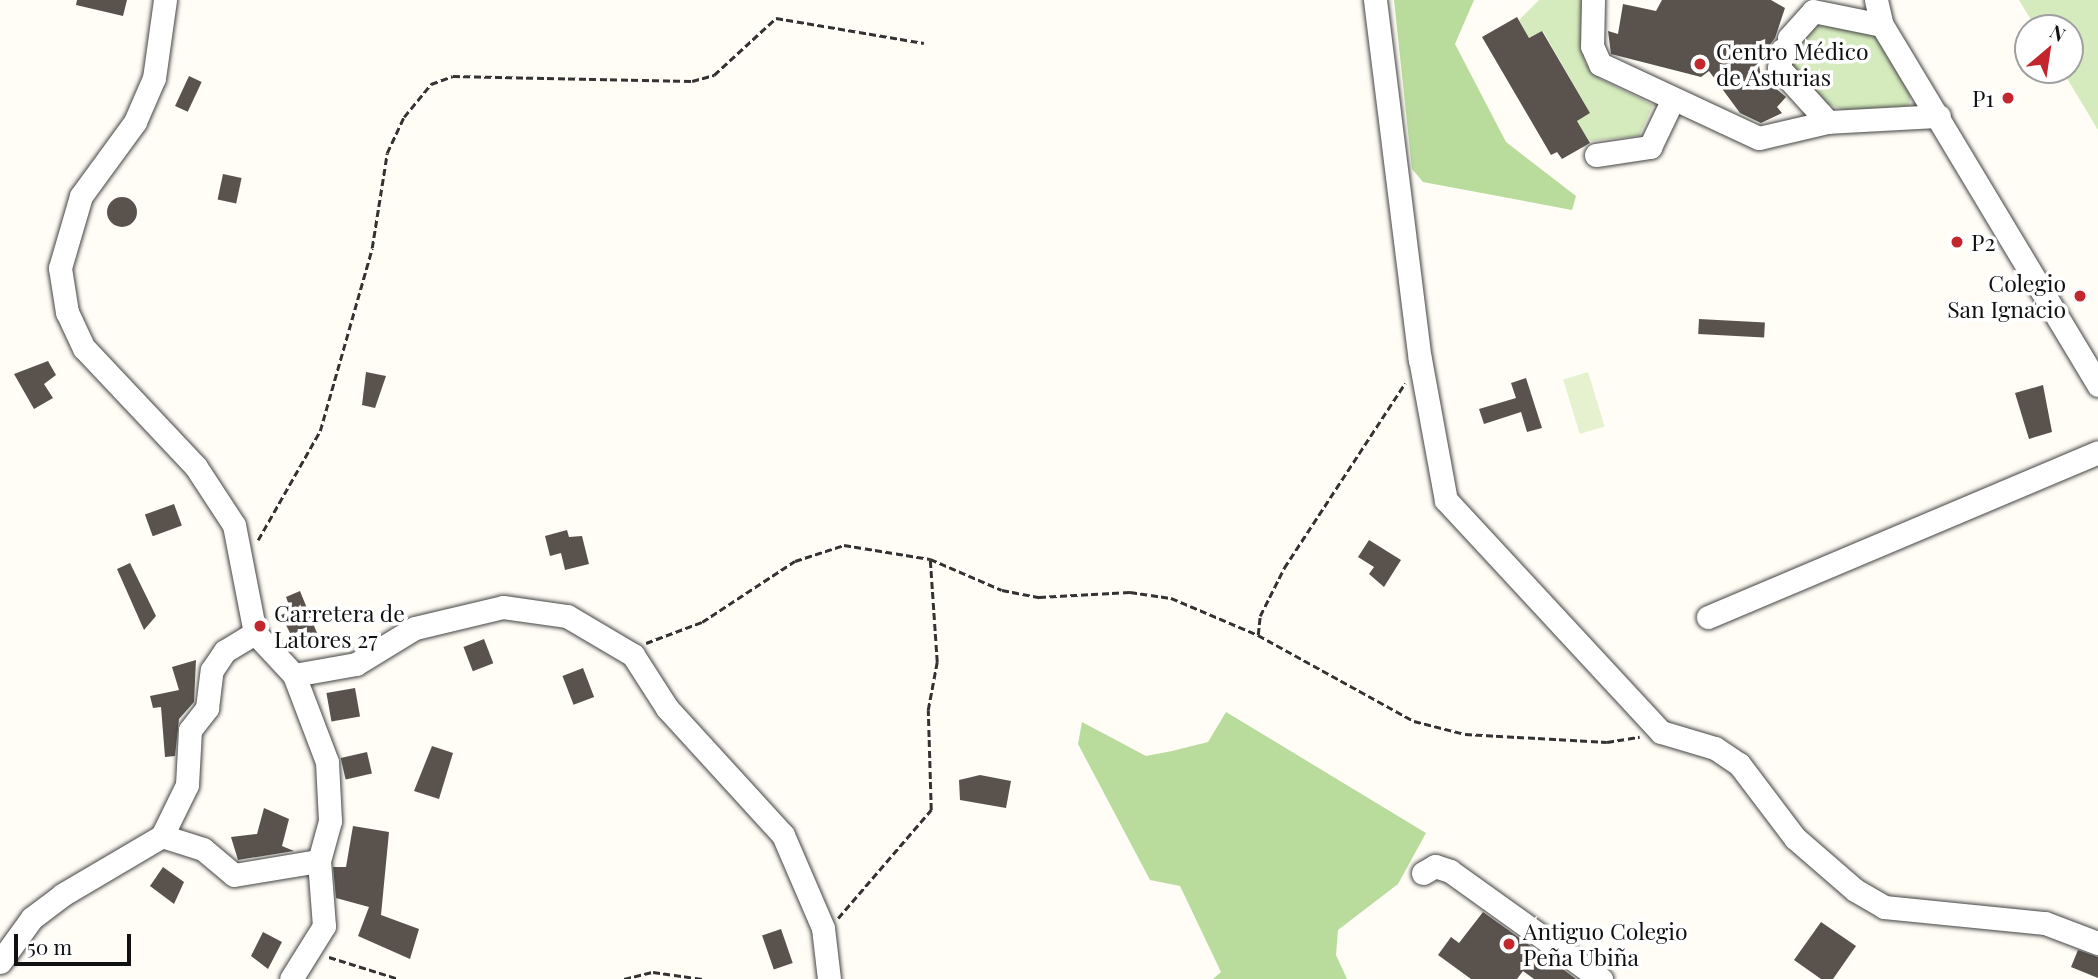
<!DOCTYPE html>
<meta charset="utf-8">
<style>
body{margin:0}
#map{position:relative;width:2098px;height:979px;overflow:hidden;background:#fffdf5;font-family:"Playfair Display",serif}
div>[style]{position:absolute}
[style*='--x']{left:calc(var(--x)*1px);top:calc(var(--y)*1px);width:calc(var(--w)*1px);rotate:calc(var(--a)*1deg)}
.green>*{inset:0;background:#d5ebbd}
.forest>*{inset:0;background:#b9dc9c}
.pitch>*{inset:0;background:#e6f2cf;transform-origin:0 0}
.building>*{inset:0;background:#5a524d;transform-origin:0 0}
.round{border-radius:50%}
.path>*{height:2.5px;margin-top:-1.25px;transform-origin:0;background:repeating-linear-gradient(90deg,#333 0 7px,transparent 0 10.5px)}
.roads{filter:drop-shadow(0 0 2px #444) drop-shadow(0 0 2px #444)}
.minor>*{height:23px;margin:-11.5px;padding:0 11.5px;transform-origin:11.5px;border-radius:11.5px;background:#fff}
.dots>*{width:19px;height:19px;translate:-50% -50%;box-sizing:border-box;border:4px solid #fff;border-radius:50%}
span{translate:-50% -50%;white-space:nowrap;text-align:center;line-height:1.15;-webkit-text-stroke:7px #fff;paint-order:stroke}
.poi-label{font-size:23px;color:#111}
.left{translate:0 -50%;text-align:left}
.right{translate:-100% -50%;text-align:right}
.north{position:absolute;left:2014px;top:14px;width:70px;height:70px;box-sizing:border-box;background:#fff;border:2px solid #a0a0a0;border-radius:50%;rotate:29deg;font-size:19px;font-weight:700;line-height:28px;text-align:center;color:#111}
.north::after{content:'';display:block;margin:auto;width:24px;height:32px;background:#c4262e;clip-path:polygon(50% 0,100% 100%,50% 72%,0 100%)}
.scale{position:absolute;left:14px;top:934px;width:117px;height:32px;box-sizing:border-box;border:4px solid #111;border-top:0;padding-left:9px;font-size:21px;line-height:24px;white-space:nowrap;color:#111;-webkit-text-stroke:5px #fff;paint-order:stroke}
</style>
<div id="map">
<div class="green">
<i style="clip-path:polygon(1539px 0,1582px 0,1585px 63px,1600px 79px,1653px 105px,1639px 136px,1589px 141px,1577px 121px,1590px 113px,1543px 31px,1529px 38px,1519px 20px)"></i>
<i style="clip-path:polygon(2019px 0,2098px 0,2098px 130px,2062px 70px,2070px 70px,2070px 28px,2036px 28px)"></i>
<i style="clip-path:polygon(1811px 20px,1864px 27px,1879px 38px,1911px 94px,1909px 106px,1844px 110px,1825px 103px,1797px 78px,1787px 58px)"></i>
</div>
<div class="forest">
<i style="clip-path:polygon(1394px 0,1474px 0,1455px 44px,1506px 142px,1576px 196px,1572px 210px,1423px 182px,1412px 169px)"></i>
<i style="clip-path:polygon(1226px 712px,1426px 833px,1398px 884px,1338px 930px,1336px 955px,1347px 979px,1213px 979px,1221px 972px,1180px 886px,1150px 880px,1078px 744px,1082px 722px,1146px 756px,1172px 751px,1208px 742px)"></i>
</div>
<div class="pitch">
<i style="left:1588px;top:372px;width:57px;height:26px;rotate:73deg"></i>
</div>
<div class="building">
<i style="clip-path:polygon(77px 0,127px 0,123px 16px,76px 5px)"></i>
<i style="clip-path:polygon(1662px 0,1771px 0,1785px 8px,1775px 38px,1758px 60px,1761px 76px,1786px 97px,1777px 107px,1782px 113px,1761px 123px,1740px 113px,1709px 71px,1701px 77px,1611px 54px,1608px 31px,1618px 34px,1623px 4px,1656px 11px)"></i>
<i style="clip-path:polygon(1517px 17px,1529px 38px,1542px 31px,1590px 113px,1577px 121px,1590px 143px,1562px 159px,1557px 152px,1551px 155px,1482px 37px)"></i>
<i style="left:189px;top:76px;width:14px;height:33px;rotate:25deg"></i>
<i style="left:223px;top:174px;width:19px;height:26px;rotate:12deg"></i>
<i class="round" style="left:107px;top:197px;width:30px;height:30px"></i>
<i style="left:1699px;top:319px;width:66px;height:15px;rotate:3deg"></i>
<i style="clip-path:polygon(48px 361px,56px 375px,44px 384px,53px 398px,34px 409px,14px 374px)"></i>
<i style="clip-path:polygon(366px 372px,386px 376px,375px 408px,362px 405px)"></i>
<i style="clip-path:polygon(1526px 378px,1542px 428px,1527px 432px,1521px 412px,1484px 424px,1479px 409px,1516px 398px,1511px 383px)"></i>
<i style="clip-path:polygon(2043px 385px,2052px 432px,2029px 439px,2015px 393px)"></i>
<i style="left:174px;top:504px;width:23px;height:31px;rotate:70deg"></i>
<i style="clip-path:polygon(567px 530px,569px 537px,582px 536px,589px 564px,565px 570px,561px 553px,550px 556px,545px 536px)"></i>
<i style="clip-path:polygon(1369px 540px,1401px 560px,1384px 587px,1369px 574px,1374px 567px,1358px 557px)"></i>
<i style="clip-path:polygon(130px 563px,156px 616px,144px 630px,117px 569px)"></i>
<i style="clip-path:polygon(300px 591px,319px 638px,297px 647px,281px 615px,291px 611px,286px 597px)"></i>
<i style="left:484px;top:639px;width:26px;height:22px;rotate:69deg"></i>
<i style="clip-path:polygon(196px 660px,194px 702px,179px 719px,175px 756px,165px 757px,161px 707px,153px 708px,150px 696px,179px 690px,172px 667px)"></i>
<i style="left:583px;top:668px;width:31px;height:22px;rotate:69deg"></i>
<i style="left:355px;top:688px;width:29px;height:29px;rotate:80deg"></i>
<i style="clip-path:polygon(432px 746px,453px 753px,439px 799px,414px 791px)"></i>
<i style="left:367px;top:752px;width:22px;height:27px;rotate:77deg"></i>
<i style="clip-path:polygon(980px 775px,1011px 781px,1006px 808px,960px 800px,959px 780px)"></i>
<i style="clip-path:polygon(264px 808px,289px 819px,282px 846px,294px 851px,238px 860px,231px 837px,257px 834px)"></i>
<i style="clip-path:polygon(353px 826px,389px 832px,381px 915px,419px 929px,410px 959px,358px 936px,369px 907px,336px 898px,333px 867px,346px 867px)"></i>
<i style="clip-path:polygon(163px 867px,184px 882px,174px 904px,150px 886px)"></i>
<i style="clip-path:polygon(1483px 912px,1564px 970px,1576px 979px,1534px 979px,1523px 971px,1517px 979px,1471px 979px,1438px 955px,1451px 937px,1459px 943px)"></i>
<i style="clip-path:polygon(1821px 922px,1856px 946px,1833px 979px,1821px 979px,1794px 960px)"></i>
<i style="left:781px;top:929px;width:36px;height:20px;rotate:71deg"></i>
<i style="clip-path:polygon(263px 932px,282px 942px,268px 969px,251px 956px)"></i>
<i style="clip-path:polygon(2078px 950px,2098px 957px,2098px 978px,2071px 967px)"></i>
</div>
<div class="path">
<i style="--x:258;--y:540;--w:125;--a:-60.4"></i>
<i style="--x:320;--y:431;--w:190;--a:-74.1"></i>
<i style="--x:372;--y:248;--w:96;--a:-81"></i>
<i style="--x:387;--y:153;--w:40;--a:-65"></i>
<i style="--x:404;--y:117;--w:43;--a:-50.7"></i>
<i style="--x:431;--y:84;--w:23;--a:-20"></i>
<i style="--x:453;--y:76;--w:239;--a:1.2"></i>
<i style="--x:692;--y:81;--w:23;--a:-15"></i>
<i style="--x:714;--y:75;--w:84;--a:-42.6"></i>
<i style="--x:776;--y:18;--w:150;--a:9.6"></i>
<i style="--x:1258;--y:635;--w:19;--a:-84"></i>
<i style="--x:1260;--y:616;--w:54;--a:-63.4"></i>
<i style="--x:1284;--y:568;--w:221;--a:-56.8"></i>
<i style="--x:646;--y:643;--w:60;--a:-20.6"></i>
<i style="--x:702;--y:622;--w:111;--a:-33.3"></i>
<i style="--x:795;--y:561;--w:52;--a:-18.1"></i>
<i style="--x:844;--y:545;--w:87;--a:9.2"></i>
<i style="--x:930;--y:559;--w:78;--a:23.3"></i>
<i style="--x:1002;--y:590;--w:38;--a:11"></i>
<i style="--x:1039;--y:597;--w:91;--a:-3.1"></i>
<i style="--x:1130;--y:592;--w:41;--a:8.3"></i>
<i style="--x:1171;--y:598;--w:95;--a:23"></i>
<i style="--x:1258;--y:635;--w:178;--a:28.9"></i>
<i style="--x:1414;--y:721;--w:53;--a:14.3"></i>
<i style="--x:1465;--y:734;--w:142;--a:3.2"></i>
<i style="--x:1607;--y:742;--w:33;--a:-9"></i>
<i style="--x:838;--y:918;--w:143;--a:-49.3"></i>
<i style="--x:931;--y:810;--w:100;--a:-91.7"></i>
<i style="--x:928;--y:710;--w:49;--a:-79.4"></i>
<i style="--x:937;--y:662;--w:103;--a:-93.9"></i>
<i style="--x:329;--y:957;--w:73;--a:17.4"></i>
<i style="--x:624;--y:979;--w:30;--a:-14"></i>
<i style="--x:653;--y:972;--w:50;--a:8"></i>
</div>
<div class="roads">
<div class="minor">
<i style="--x:165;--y:0;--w:79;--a:98"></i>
<i style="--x:154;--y:78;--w:48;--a:113.4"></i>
<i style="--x:135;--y:122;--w:92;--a:126.1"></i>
<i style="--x:81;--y:196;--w:75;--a:106.3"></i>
<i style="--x:60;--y:268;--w:45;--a:81"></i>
<i style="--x:67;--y:312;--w:40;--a:65"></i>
<i style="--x:84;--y:348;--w:163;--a:46.7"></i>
<i style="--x:196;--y:467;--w:69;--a:56.8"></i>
<i style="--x:234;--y:525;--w:110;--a:79"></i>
<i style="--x:255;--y:633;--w:57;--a:47.1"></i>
<i style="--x:294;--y:675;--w:93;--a:69.2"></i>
<i style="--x:327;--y:762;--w:59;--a:87.1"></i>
<i style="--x:330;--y:821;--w:41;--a:105.4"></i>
<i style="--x:319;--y:861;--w:65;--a:85.6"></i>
<i style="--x:324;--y:926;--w:62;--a:121.9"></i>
<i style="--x:1375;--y:0;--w:362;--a:82.9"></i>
<i style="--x:1420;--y:359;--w:143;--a:79.6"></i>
<i style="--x:1446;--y:500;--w:316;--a:47.2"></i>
<i style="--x:1661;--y:732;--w:56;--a:16.5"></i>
<i style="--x:1715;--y:748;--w:29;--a:34"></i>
<i style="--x:1739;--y:764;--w:93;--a:52.9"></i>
<i style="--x:1795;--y:838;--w:79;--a:40.9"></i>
<i style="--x:1855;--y:890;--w:34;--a:30"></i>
<i style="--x:1884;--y:907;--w:162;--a:5.7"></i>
<i style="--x:2045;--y:923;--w:57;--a:20.7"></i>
<i style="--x:1593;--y:0;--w:46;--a:91.2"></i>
<i style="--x:1592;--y:46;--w:20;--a:66"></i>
<i style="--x:1600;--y:64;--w:175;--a:25"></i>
<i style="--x:1759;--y:138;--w:71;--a:-13.1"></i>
<i style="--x:1828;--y:122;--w:111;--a:-3.1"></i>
<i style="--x:1876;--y:0;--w:26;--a:77"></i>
<i style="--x:1882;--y:25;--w:420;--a:59"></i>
<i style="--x:1789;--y:38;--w:36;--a:-48"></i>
<i style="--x:1813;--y:11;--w:70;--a:11.5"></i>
<i style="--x:1782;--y:50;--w:18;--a:99"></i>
<i style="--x:1779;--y:68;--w:73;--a:47.8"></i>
<i style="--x:1596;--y:155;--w:55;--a:-8.4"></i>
<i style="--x:1650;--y:147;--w:51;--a:-64.4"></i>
<i style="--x:1708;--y:617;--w:423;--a:-22.9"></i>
<i style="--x:294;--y:675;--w:63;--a:-10.1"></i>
<i style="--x:356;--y:664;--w:69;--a:-31.4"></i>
<i style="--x:415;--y:628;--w:90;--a:-13.4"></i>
<i style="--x:503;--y:607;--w:65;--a:8"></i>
<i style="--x:567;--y:616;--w:77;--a:30.6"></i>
<i style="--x:633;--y:655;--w:63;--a:57.3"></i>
<i style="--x:667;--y:708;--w:172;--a:47.6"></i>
<i style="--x:783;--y:835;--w:101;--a:66.7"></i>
<i style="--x:823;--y:928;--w:51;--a:83.3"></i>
<i style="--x:162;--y:836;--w:43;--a:17.6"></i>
<i style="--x:203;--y:849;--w:40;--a:40"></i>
<i style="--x:234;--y:875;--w:86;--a:-9.4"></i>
<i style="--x:1423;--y:873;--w:14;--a:-30"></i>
<i style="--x:1435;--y:866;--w:16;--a:18"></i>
<i style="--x:1450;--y:871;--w:186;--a:35.6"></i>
<i style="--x:0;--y:962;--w:54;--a:-54"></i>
<i style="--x:32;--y:918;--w:38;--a:-37"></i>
<i style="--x:62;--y:895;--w:116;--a:-30.5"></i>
<i style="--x:162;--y:836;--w:57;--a:-63.9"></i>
<i style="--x:187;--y:785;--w:55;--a:-86.9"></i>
<i style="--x:190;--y:730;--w:28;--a:-52"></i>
<i style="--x:207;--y:708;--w:38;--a:-83"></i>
<i style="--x:212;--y:670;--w:23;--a:-56"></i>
<i style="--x:225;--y:651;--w:35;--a:-31"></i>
</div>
</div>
<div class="dots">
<i style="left:1700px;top:64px;background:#c4262e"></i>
<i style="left:2008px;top:98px;background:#c4262e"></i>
<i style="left:1957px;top:242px;background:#c4262e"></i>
<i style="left:2080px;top:296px;background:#c4262e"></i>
<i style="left:260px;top:626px;background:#c4262e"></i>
<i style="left:1509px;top:944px;background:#c4262e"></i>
</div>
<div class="poi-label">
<span class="left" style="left:1716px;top:64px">Centro Médico<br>de Asturias</span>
<span class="right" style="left:1994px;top:98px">P1</span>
<span class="left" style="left:1971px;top:242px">P2</span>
<span class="right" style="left:2066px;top:296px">Colegio<br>San Ignacio</span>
<span class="left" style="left:274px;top:626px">Carretera de<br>Latores 27</span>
<span class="left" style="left:1523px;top:944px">Antiguo Colegio<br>Peña Ubiña</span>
</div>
<div class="north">N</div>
<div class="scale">50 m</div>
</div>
